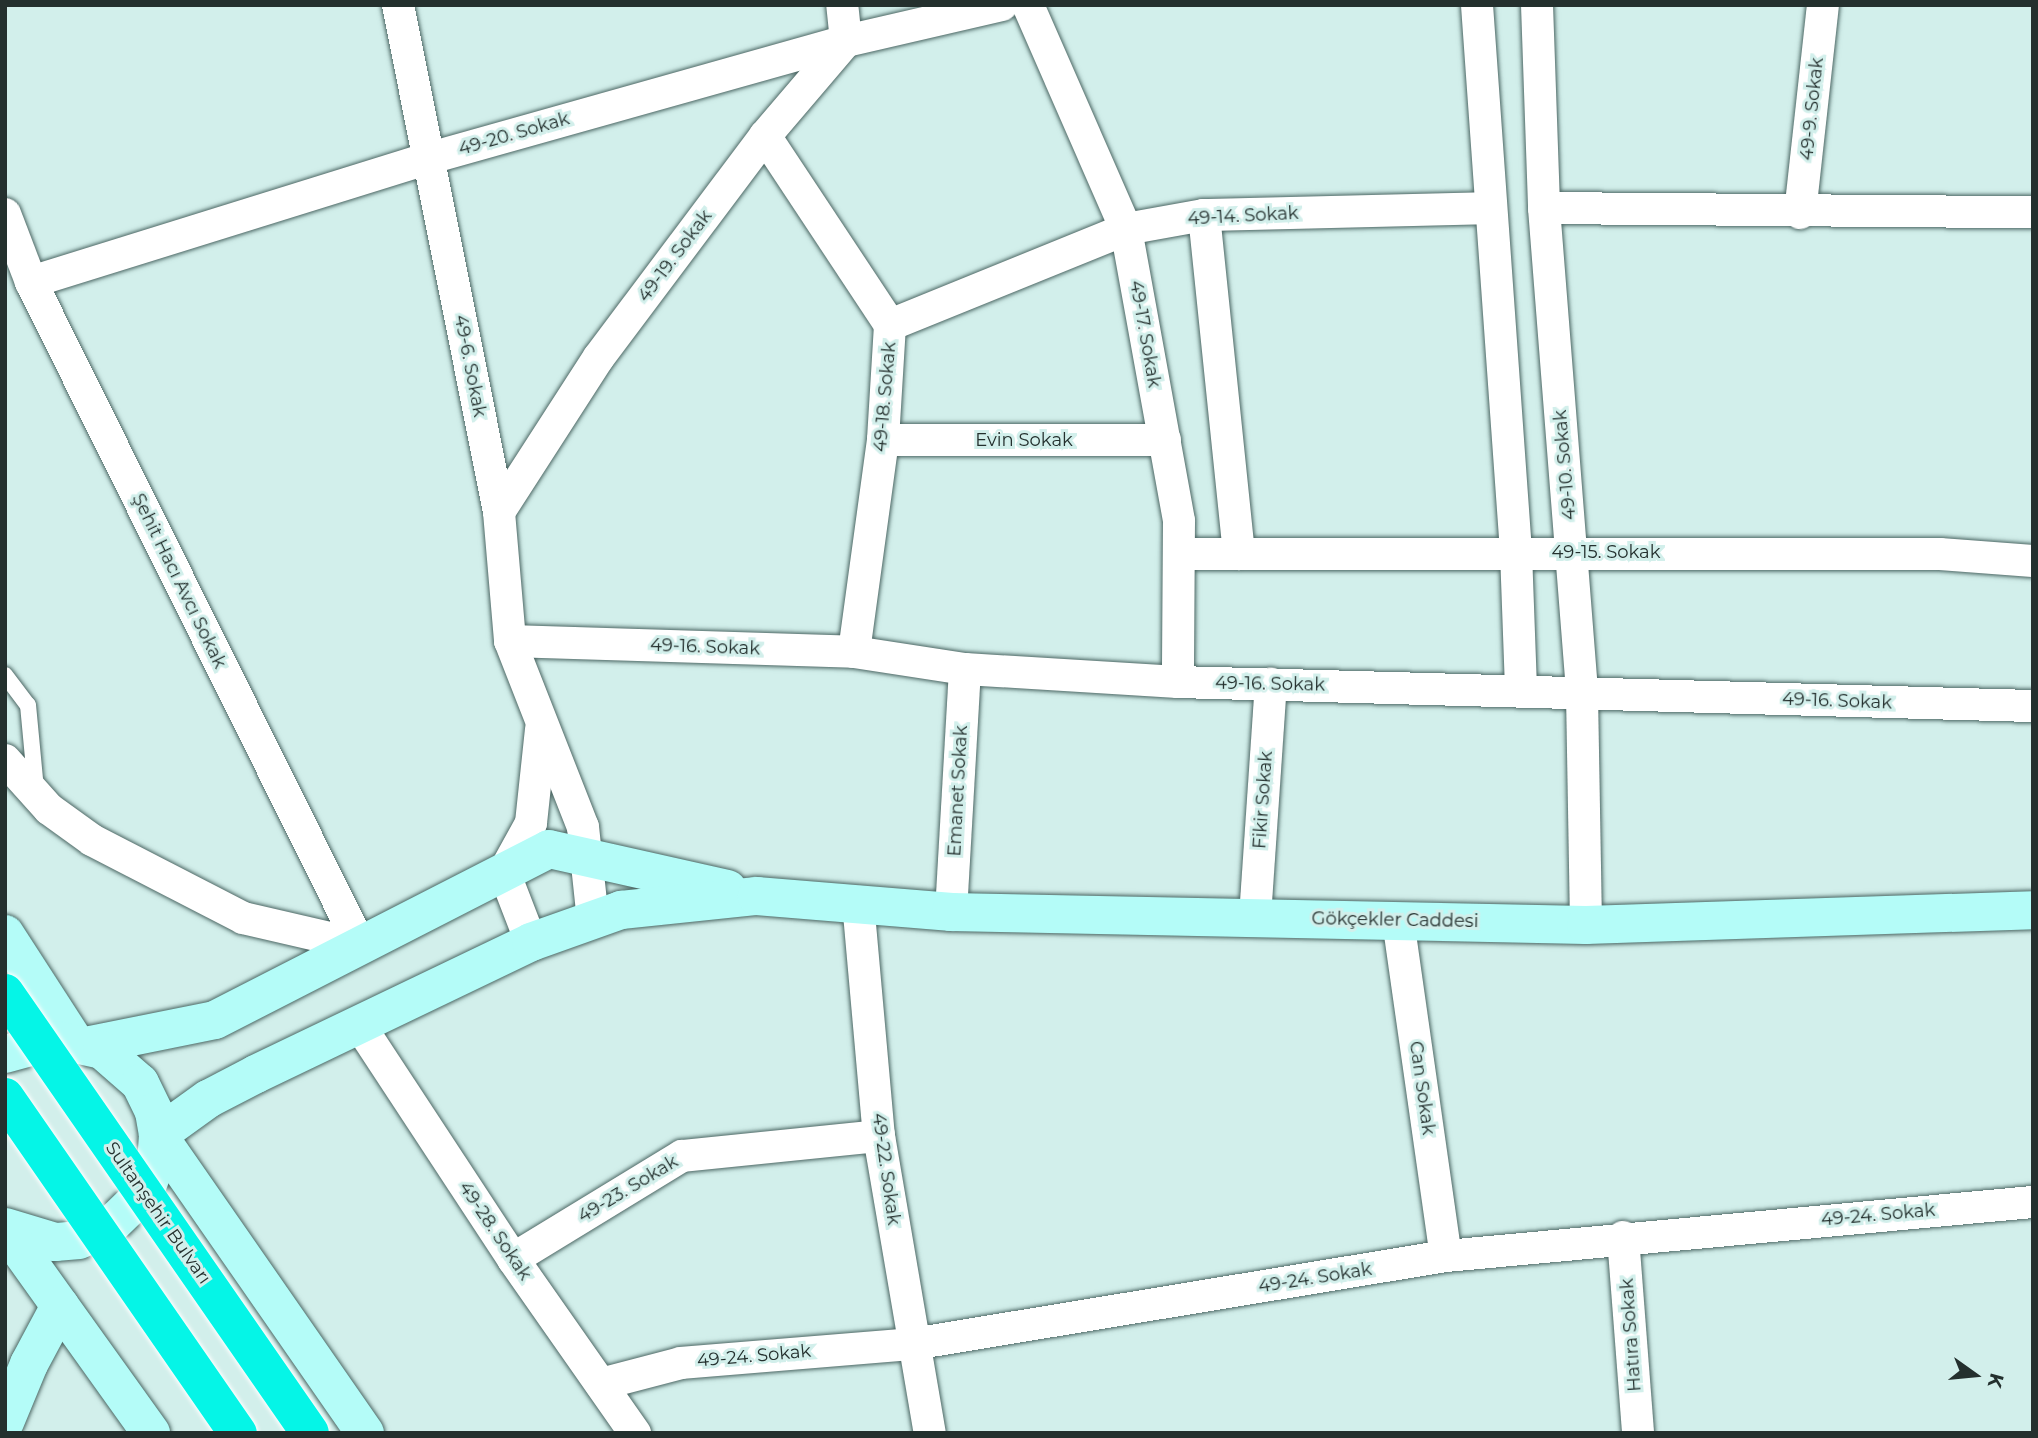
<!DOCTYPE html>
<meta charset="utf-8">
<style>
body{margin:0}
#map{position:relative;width:2038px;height:1438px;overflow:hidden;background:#d2efeb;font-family:Montserrat,sans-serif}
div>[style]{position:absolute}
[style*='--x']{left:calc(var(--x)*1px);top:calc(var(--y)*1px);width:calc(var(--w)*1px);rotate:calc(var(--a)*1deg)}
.roads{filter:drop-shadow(0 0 2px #4c6764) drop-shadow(0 0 2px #4c6764)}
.lane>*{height:16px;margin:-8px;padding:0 8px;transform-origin:8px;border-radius:8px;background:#fff}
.street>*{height:32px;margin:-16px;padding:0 16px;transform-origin:16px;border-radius:16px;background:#fff}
.secondary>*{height:38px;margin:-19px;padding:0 19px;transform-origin:19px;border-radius:19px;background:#b4fcf8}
.bridges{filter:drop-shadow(0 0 2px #fff) drop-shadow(0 0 2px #fff)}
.highway-bridge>*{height:38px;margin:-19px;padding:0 19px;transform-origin:19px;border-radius:19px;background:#05f5e7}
span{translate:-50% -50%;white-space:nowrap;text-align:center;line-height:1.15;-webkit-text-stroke:6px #d2efeb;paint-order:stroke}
.street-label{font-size:18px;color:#24302e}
.frame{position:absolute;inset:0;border:7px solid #24302e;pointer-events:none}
.north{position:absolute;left:1940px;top:1340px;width:70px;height:70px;-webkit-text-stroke:5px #d2efeb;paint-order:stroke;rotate:105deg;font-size:19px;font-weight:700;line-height:28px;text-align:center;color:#24302e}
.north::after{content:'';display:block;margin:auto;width:24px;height:32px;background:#24302e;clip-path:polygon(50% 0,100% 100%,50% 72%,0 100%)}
</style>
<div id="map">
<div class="roads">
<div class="lane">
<i style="--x:5;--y:675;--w:38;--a:53"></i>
<i style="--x:28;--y:705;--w:85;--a:84.6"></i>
</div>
<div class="street">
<i style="--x:398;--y:5;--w:517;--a:78.73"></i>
<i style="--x:499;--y:512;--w:129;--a:85.1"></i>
<i style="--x:510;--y:641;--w:200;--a:68.6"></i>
<i style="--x:583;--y:827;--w:94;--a:83.9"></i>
<i style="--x:1028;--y:5;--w:244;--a:66.4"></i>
<i style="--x:1126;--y:229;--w:297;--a:79.7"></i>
<i style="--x:1179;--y:521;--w:161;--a:90.4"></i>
<i style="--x:1477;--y:5;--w:548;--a:85.92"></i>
<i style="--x:1516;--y:552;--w:138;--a:87.9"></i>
<i style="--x:1537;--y:5;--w:203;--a:88"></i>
<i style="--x:1544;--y:208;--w:487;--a:85.5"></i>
<i style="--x:1582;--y:694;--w:231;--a:89"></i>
<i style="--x:765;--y:136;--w:227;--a:56.5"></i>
<i style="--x:890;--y:325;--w:115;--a:93.5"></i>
<i style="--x:883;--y:440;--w:214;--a:97.8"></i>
<i style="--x:1544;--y:208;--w:489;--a:0.5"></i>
<i style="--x:1800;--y:213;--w:209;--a:-83.7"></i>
<i style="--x:5;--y:214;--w:73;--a:69.1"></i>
<i style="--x:31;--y:282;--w:740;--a:63.61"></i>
<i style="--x:1204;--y:215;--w:341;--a:84.1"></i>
<i style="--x:31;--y:282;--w:418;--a:-17.3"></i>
<i style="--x:430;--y:158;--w:432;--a:-15.7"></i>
<i style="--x:846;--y:41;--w:160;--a:-13"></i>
<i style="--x:890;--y:325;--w:255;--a:-22.1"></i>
<i style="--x:1126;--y:229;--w:79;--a:-10.2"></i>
<i style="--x:1204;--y:215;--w:285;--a:-1.4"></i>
<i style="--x:883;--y:440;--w:282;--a:0"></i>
<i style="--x:499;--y:512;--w:184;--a:-57.2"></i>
<i style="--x:599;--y:357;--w:276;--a:-53.1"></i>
<i style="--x:765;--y:136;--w:125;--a:-49.5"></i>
<i style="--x:846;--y:41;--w:36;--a:-96"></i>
<i style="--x:1179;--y:554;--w:761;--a:0"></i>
<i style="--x:1940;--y:554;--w:93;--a:4.3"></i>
<i style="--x:510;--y:641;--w:344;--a:1.8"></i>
<i style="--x:854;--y:652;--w:112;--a:8.7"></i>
<i style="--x:965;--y:669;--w:213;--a:3.5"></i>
<i style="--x:1178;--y:682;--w:855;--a:1.61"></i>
<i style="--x:5;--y:760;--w:66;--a:48.1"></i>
<i style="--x:49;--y:809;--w:53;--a:35.8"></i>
<i style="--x:92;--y:840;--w:170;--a:27.3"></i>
<i style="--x:243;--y:918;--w:120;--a:13"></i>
<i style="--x:858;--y:902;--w:235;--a:84.9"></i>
<i style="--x:879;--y:1136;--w:301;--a:80.3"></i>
<i style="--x:951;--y:912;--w:243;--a:-86.7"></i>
<i style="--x:1255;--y:917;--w:234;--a:-86.1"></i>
<i style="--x:1398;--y:920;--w:339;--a:81.9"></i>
<i style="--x:531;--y:942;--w:75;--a:-111.1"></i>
<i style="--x:504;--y:872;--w:56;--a:-61.1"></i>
<i style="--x:531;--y:823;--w:94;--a:-83.9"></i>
<i style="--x:360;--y:1026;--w:279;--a:56.7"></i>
<i style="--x:513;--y:1259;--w:213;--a:55"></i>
<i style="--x:1623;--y:1237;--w:197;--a:85.6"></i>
<i style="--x:513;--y:1259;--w:198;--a:-31.4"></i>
<i style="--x:682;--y:1156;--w:198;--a:-5.8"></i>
<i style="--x:601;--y:1384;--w:83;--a:-14.7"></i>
<i style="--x:681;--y:1363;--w:233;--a:-4.7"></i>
<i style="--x:913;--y:1344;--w:540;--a:-9.38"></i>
<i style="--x:1446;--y:1256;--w:589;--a:-5.26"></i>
</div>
<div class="secondary">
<i style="--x:5;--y:934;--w:129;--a:57.1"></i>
<i style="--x:91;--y:1045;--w:126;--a:-11.4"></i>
<i style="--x:215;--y:1020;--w:375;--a:-27.1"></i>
<i style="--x:549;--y:849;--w:183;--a:12.6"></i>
<i style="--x:5;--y:1054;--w:53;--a:-15.4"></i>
<i style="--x:56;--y:1040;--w:47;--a:12.3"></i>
<i style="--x:102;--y:1050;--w:50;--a:41"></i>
<i style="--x:140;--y:1083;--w:32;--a:64"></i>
<i style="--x:154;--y:1112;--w:23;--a:80"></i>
<i style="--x:158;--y:1135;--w:28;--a:94"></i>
<i style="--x:156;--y:1163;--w:31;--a:111"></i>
<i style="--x:145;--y:1192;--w:52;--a:135.8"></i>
<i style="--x:108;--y:1228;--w:31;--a:158"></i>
<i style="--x:79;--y:1240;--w:24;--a:175"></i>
<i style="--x:55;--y:1242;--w:52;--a:-163.3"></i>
<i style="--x:5;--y:1229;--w:251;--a:54.4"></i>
<i style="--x:5;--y:1422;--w:63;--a:-67.5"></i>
<i style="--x:29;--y:1364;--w:66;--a:-61.9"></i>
<i style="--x:365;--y:1433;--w:363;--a:-124.8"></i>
<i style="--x:158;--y:1135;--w:62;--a:-35.8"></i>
<i style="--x:208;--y:1099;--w:54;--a:-27.5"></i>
<i style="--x:256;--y:1074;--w:305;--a:-25.6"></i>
<i style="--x:531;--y:942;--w:96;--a:-19.6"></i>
<i style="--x:621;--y:910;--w:137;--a:-5.9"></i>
<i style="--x:757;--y:896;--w:195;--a:4.7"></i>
<i style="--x:951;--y:912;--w:635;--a:1.17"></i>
<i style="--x:1586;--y:925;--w:447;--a:-1.9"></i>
</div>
</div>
<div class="bridges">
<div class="highway-bridge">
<i style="--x:5;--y:993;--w:535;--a:55.27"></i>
<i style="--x:5;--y:1097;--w:409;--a:55.3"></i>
</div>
</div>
<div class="street-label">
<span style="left:1812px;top:109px;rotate:-84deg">49-9. Sokak</span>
<span style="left:514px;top:134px;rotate:-16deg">49-20. Sokak</span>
<span style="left:1243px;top:216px;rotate:-3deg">49-14. Sokak</span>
<span style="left:675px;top:256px;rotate:-53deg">49-19. Sokak</span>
<span style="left:1145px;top:334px;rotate:80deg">49-17. Sokak</span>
<span style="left:470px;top:366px;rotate:79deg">49-6. Sokak</span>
<span style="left:885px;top:397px;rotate:-85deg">49-18. Sokak</span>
<span style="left:1024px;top:440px">Evin Sokak</span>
<span style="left:1565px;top:465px;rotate:-95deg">49-10. Sokak</span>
<span style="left:1606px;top:552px">49-15. Sokak</span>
<span style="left:179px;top:581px;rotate:64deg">Şehit Hacı Avcı Sokak</span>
<span style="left:705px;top:647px;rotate:2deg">49-16. Sokak</span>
<span style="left:1270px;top:684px;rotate:1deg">49-16. Sokak</span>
<span style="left:1837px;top:701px;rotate:2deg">49-16. Sokak</span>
<span style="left:958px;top:791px;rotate:-87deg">Emanet Sokak</span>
<span style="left:1263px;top:800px;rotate:-86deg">Fikir Sokak</span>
<span style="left:1395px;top:920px;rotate:1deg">Gökçekler Caddesi</span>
<span style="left:1422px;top:1088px;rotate:82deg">Can Sokak</span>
<span style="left:886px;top:1169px;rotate:82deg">49-22. Sokak</span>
<span style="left:628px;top:1189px;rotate:-31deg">49-23. Sokak</span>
<span style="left:158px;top:1213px;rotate:55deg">Sultanşehir Bulvarı</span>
<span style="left:1878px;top:1215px;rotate:-5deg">49-24. Sokak</span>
<span style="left:495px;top:1231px;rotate:56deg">49-28. Sokak</span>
<span style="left:1315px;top:1278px;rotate:-9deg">49-24. Sokak</span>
<span style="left:1631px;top:1335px;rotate:-94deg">Hatıra Sokak</span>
<span style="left:754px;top:1356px;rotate:-5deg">49-24. Sokak</span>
</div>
<div class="frame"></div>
<div class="north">K</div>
</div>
